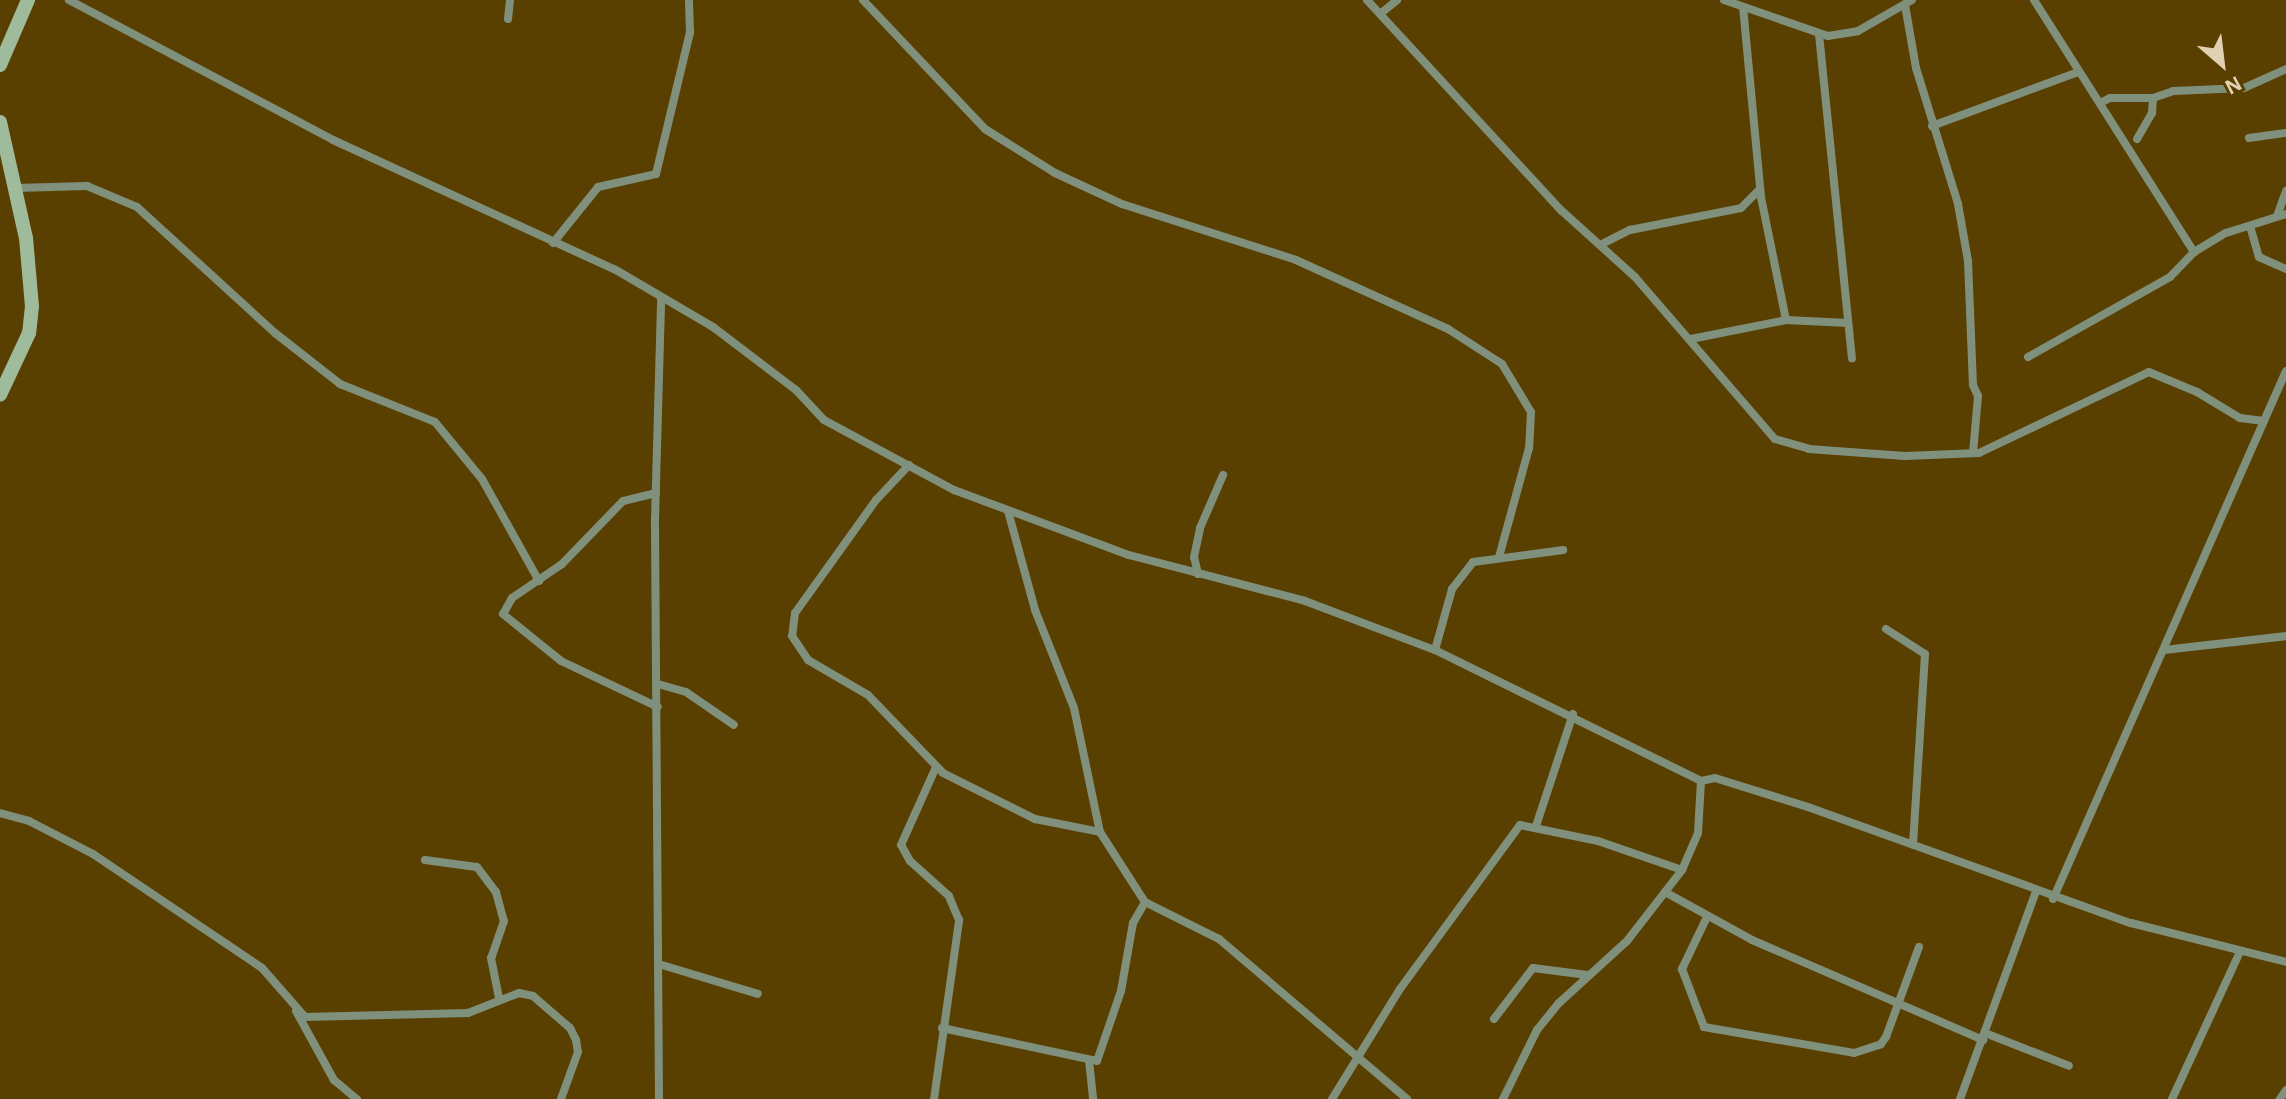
<!DOCTYPE html>
<style>
body{margin:0}
#map{position:relative;width:2286px;height:1099px;overflow:hidden;background:#5a4000;font-family:"Alegreya Sans",sans-serif}
div>[style]{position:absolute}
[style*='--x']{left:calc(var(--x)*1px);top:calc(var(--y)*1px);width:calc(var(--w)*1px);rotate:calc(var(--a)*1deg)}
.minor>*{height:8px;margin:-4px;padding:0 4px;transform-origin:4px;border-radius:4px;background:#7f917d}
.secondary>*{height:14px;margin:-7px;padding:0 7px;transform-origin:7px;border-radius:7px;background:#9ebb9c}
span{translate:-50% -50%;white-space:nowrap;text-align:center;line-height:1.15;-webkit-text-stroke:7px #5a4000;paint-order:stroke}
.north{position:absolute;left:2182px;top:24px;width:80px;height:80px;-webkit-text-stroke:6px #5a4000;paint-order:stroke;rotate:152deg;font-size:22px;font-weight:700;line-height:32px;text-align:center;color:#e0d1b5}
.north::after{content:'';display:block;margin:auto;width:28px;height:36px;background:#e0d1b5;clip-path:polygon(50% 0,100% 100%,50% 72%,0 100%)}
</style>
<div id="map">
<div class="minor">
<i style="--x:69;--y:0;--w:299;--a:27.9"></i>
<i style="--x:333;--y:140;--w:311;--a:24.7"></i>
<i style="--x:616;--y:270;--w:113;--a:30.4"></i>
<i style="--x:713;--y:327;--w:104;--a:37.2"></i>
<i style="--x:796;--y:390;--w:41;--a:47"></i>
<i style="--x:824;--y:420;--w:148;--a:28.3"></i>
<i style="--x:954;--y:490;--w:187;--a:20.4"></i>
<i style="--x:1129;--y:555;--w:182;--a:14.6"></i>
<i style="--x:1305;--y:601;--w:139;--a:20.7"></i>
<i style="--x:1435;--y:650;--w:297;--a:26.2"></i>
<i style="--x:1701;--y:781;--w:14;--a:-12"></i>
<i style="--x:1715;--y:778;--w:97;--a:17.3"></i>
<i style="--x:1808;--y:807;--w:343;--a:19.8"></i>
<i style="--x:2131;--y:923;--w:160;--a:14.1"></i>
<i style="--x:863;--y:0;--w:178;--a:46.6"></i>
<i style="--x:985;--y:129;--w:83;--a:32.2"></i>
<i style="--x:1055;--y:173;--w:74;--a:24.8"></i>
<i style="--x:1122;--y:204;--w:183;--a:17.8"></i>
<i style="--x:1296;--y:260;--w:167;--a:24.4"></i>
<i style="--x:1448;--y:329;--w:64;--a:32.9"></i>
<i style="--x:1502;--y:364;--w:56;--a:58.9"></i>
<i style="--x:1531;--y:412;--w:36;--a:93"></i>
<i style="--x:1529;--y:448;--w:113;--a:105.4"></i>
<i style="--x:1367;--y:0;--w:287;--a:47.3"></i>
<i style="--x:1562;--y:211;--w:98;--a:42.1"></i>
<i style="--x:1635;--y:277;--w:214;--a:49.2"></i>
<i style="--x:1775;--y:439;--w:35;--a:16"></i>
<i style="--x:1809;--y:449;--w:96;--a:4.2"></i>
<i style="--x:1905;--y:456;--w:74;--a:-2.3"></i>
<i style="--x:1979;--y:453;--w:188;--a:-25.5"></i>
<i style="--x:2149;--y:372;--w:52;--a:22.6"></i>
<i style="--x:2197;--y:392;--w:50;--a:31.2"></i>
<i style="--x:2240;--y:418;--w:24;--a:7"></i>
<i style="--x:1724;--y:0;--w:110;--a:19.1"></i>
<i style="--x:1828;--y:36;--w:30;--a:-9"></i>
<i style="--x:1858;--y:31;--w:62;--a:-29.9"></i>
<i style="--x:2034;--y:0;--w:299;--a:57.6"></i>
<i style="--x:2194;--y:252;--w:37;--a:-31"></i>
<i style="--x:2226;--y:233;--w:63;--a:-17.6"></i>
<i style="--x:1905;--y:5;--w:64;--a:80.1"></i>
<i style="--x:1916;--y:68;--w:142;--a:72.8"></i>
<i style="--x:1958;--y:204;--w:58;--a:80"></i>
<i style="--x:1968;--y:261;--w:124;--a:87.7"></i>
<i style="--x:1973;--y:385;--w:12;--a:66"></i>
<i style="--x:1978;--y:396;--w:57;--a:95"></i>
<i style="--x:1380;--y:14;--w:22;--a:-39"></i>
<i style="--x:508;--y:19;--w:19;--a:-84"></i>
<i style="--x:1819;--y:34;--w:326;--a:84.2"></i>
<i style="--x:2100;--y:103;--w:11;--a:-27"></i>
<i style="--x:2110;--y:98;--w:43;--a:0"></i>
<i style="--x:1932;--y:126;--w:156;--a:-20.3"></i>
<i style="--x:2249;--y:138;--w:37;--a:-8"></i>
<i style="--x:2137;--y:139;--w:30;--a:-60"></i>
<i style="--x:2152;--y:113;--w:15;--a:-86"></i>
<i style="--x:2153;--y:98;--w:21;--a:-19"></i>
<i style="--x:2173;--y:91;--w:71;--a:-2.4"></i>
<i style="--x:2244;--y:88;--w:46;--a:-24.3"></i>
<i style="--x:15;--y:188;--w:72;--a:-1.6"></i>
<i style="--x:87;--y:186;--w:54;--a:22.8"></i>
<i style="--x:137;--y:207;--w:187;--a:42.4"></i>
<i style="--x:275;--y:333;--w:83;--a:38.1"></i>
<i style="--x:340;--y:384;--w:102;--a:21.8"></i>
<i style="--x:435;--y:422;--w:74;--a:50.5"></i>
<i style="--x:482;--y:479;--w:117;--a:60.8"></i>
<i style="--x:2277;--y:216;--w:27;--a:-70"></i>
<i style="--x:2250;--y:226;--w:32;--a:74"></i>
<i style="--x:2259;--y:257;--w:30;--a:24"></i>
<i style="--x:553;--y:243;--w:72;--a:-51.2"></i>
<i style="--x:598;--y:187;--w:59;--a:-12.6"></i>
<i style="--x:656;--y:174;--w:146;--a:-76.5"></i>
<i style="--x:690;--y:32;--w:32;--a:-92"></i>
<i style="--x:1600;--y:245;--w:34;--a:-27"></i>
<i style="--x:1630;--y:230;--w:113;--a:-11.2"></i>
<i style="--x:1741;--y:208;--w:27;--a:-45"></i>
<i style="--x:1786;--y:320;--w:62;--a:2.8"></i>
<i style="--x:1691;--y:339;--w:97;--a:-11.3"></i>
<i style="--x:1786;--y:320;--w:126;--a:-101.5"></i>
<i style="--x:1761;--y:197;--w:190;--a:-95.4"></i>
<i style="--x:2028;--y:357;--w:163;--a:-29.4"></i>
<i style="--x:2170;--y:277;--w:35;--a:-46"></i>
<i style="--x:909;--y:465;--w:48;--a:133.3"></i>
<i style="--x:876;--y:500;--w:139;--a:125.6"></i>
<i style="--x:795;--y:613;--w:23;--a:97"></i>
<i style="--x:792;--y:636;--w:29;--a:56"></i>
<i style="--x:808;--y:660;--w:69;--a:30.3"></i>
<i style="--x:868;--y:695;--w:108;--a:46.1"></i>
<i style="--x:943;--y:773;--w:103;--a:26.6"></i>
<i style="--x:1035;--y:819;--w:66;--a:11.3"></i>
<i style="--x:1100;--y:832;--w:83;--a:57.3"></i>
<i style="--x:1145;--y:902;--w:83;--a:26.6"></i>
<i style="--x:1219;--y:939;--w:247;--a:40.4"></i>
<i style="--x:656;--y:493;--w:34;--a:166"></i>
<i style="--x:623;--y:501;--w:88;--a:134.1"></i>
<i style="--x:562;--y:564;--w:60;--a:145.8"></i>
<i style="--x:512;--y:598;--w:18;--a:119"></i>
<i style="--x:503;--y:614;--w:75;--a:39"></i>
<i style="--x:561;--y:661;--w:107;--a:25.4"></i>
<i style="--x:1008;--y:511;--w:103;--a:74.7"></i>
<i style="--x:1035;--y:610;--w:105;--a:68.3"></i>
<i style="--x:1074;--y:708;--w:127;--a:78.2"></i>
<i style="--x:1198;--y:574;--w:17;--a:-103"></i>
<i style="--x:1194;--y:557;--w:30;--a:-78"></i>
<i style="--x:1200;--y:528;--w:58;--a:-66.5"></i>
<i style="--x:1886;--y:629;--w:46;--a:32.7"></i>
<i style="--x:1925;--y:654;--w:191;--a:93.6"></i>
<i style="--x:1435;--y:650;--w:63;--a:-74.4"></i>
<i style="--x:1452;--y:589;--w:34;--a:-52"></i>
<i style="--x:1473;--y:562;--w:91;--a:-7.6"></i>
<i style="--x:2164;--y:650;--w:123;--a:-6.5"></i>
<i style="--x:658;--y:684;--w:29;--a:16"></i>
<i style="--x:686;--y:692;--w:58;--a:34.5"></i>
<i style="--x:0;--y:813;--w:30;--a:15"></i>
<i style="--x:29;--y:821;--w:72;--a:27.3"></i>
<i style="--x:93;--y:854;--w:204;--a:34"></i>
<i style="--x:262;--y:968;--w:65;--a:48.7"></i>
<i style="--x:305;--y:1017;--w:163;--a:-1.4"></i>
<i style="--x:468;--y:1013;--w:55;--a:-21.4"></i>
<i style="--x:519;--y:993;--w:14;--a:12"></i>
<i style="--x:533;--y:996;--w:49;--a:40.9"></i>
<i style="--x:570;--y:1028;--w:13;--a:63"></i>
<i style="--x:576;--y:1040;--w:12;--a:81"></i>
<i style="--x:578;--y:1052;--w:50;--a:109.9"></i>
<i style="--x:1536;--y:826;--w:118;--a:-71.7"></i>
<i style="--x:425;--y:860;--w:52;--a:7.7"></i>
<i style="--x:477;--y:867;--w:31;--a:53"></i>
<i style="--x:496;--y:892;--w:30;--a:75"></i>
<i style="--x:504;--y:921;--w:39;--a:109"></i>
<i style="--x:491;--y:958;--w:41;--a:78.7"></i>
<i style="--x:1665;--y:892;--w:99;--a:28.9"></i>
<i style="--x:1752;--y:940;--w:252;--a:23.4"></i>
<i style="--x:2053;--y:899;--w:577;--a:-66.19"></i>
<i style="--x:1707;--y:917;--w:58;--a:115.7"></i>
<i style="--x:1682;--y:969;--w:62;--a:69.2"></i>
<i style="--x:1704;--y:1027;--w:152;--a:9.8"></i>
<i style="--x:1854;--y:1053;--w:28;--a:-18"></i>
<i style="--x:1881;--y:1044;--w:9;--a:-54"></i>
<i style="--x:1886;--y:1037;--w:96;--a:-69.9"></i>
<i style="--x:662;--y:965;--w:100;--a:16.8"></i>
<i style="--x:296;--y:1011;--w:79;--a:61.2"></i>
<i style="--x:334;--y:1080;--w:30;--a:40"></i>
<i style="--x:1494;--y:1019;--w:64;--a:-52.6"></i>
<i style="--x:1533;--y:968;--w:55;--a:7.3"></i>
<i style="--x:942;--y:1028;--w:158;--a:12"></i>
<i style="--x:1097;--y:1061;--w:74;--a:-71.1"></i>
<i style="--x:1121;--y:991;--w:69;--a:-80"></i>
<i style="--x:1133;--y:923;--w:24;--a:-60"></i>
<i style="--x:1985;--y:1033;--w:90;--a:21.4"></i>
<i style="--x:1089;--y:1060;--w:39;--a:84"></i>
<i style="--x:659;--y:1099;--w:580;--a:-90.4"></i>
<i style="--x:655;--y:519;--w:221;--a:-88.4"></i>
<i style="--x:934;--y:1099;--w:181;--a:-82"></i>
<i style="--x:959;--y:920;--w:26;--a:-113"></i>
<i style="--x:949;--y:896;--w:52;--a:-138.1"></i>
<i style="--x:910;--y:861;--w:18;--a:-119"></i>
<i style="--x:901;--y:845;--w:85;--a:-65.8"></i>
<i style="--x:1332;--y:1099;--w:129;--a:-58.3"></i>
<i style="--x:1400;--y:989;--w:203;--a:-53.8"></i>
<i style="--x:1520;--y:825;--w:80;--a:11.6"></i>
<i style="--x:1598;--y:841;--w:89;--a:19"></i>
<i style="--x:1503;--y:1099;--w:77;--a:-63.8"></i>
<i style="--x:1537;--y:1030;--w:35;--a:-51"></i>
<i style="--x:1559;--y:1003;--w:92;--a:-42.4"></i>
<i style="--x:1627;--y:941;--w:90;--a:-52.2"></i>
<i style="--x:1682;--y:870;--w:40;--a:-66.6"></i>
<i style="--x:1698;--y:833;--w:52;--a:-86.7"></i>
<i style="--x:1960;--y:1099;--w:221;--a:-69.9"></i>
<i style="--x:2172;--y:1099;--w:162;--a:-65.2"></i>
<i style="--x:2280;--y:1099;--w:11;--a:-56"></i>
</div>
<div class="secondary">
<i style="--x:0;--y:65;--w:71;--a:-66.7"></i>
<i style="--x:0;--y:122;--w:119;--a:77.4"></i>
<i style="--x:26;--y:238;--w:68;--a:85"></i>
<i style="--x:32;--y:306;--w:27;--a:96"></i>
<i style="--x:29;--y:333;--w:68;--a:115.1"></i>
</div>
<div class="north">N</div>
</div>
